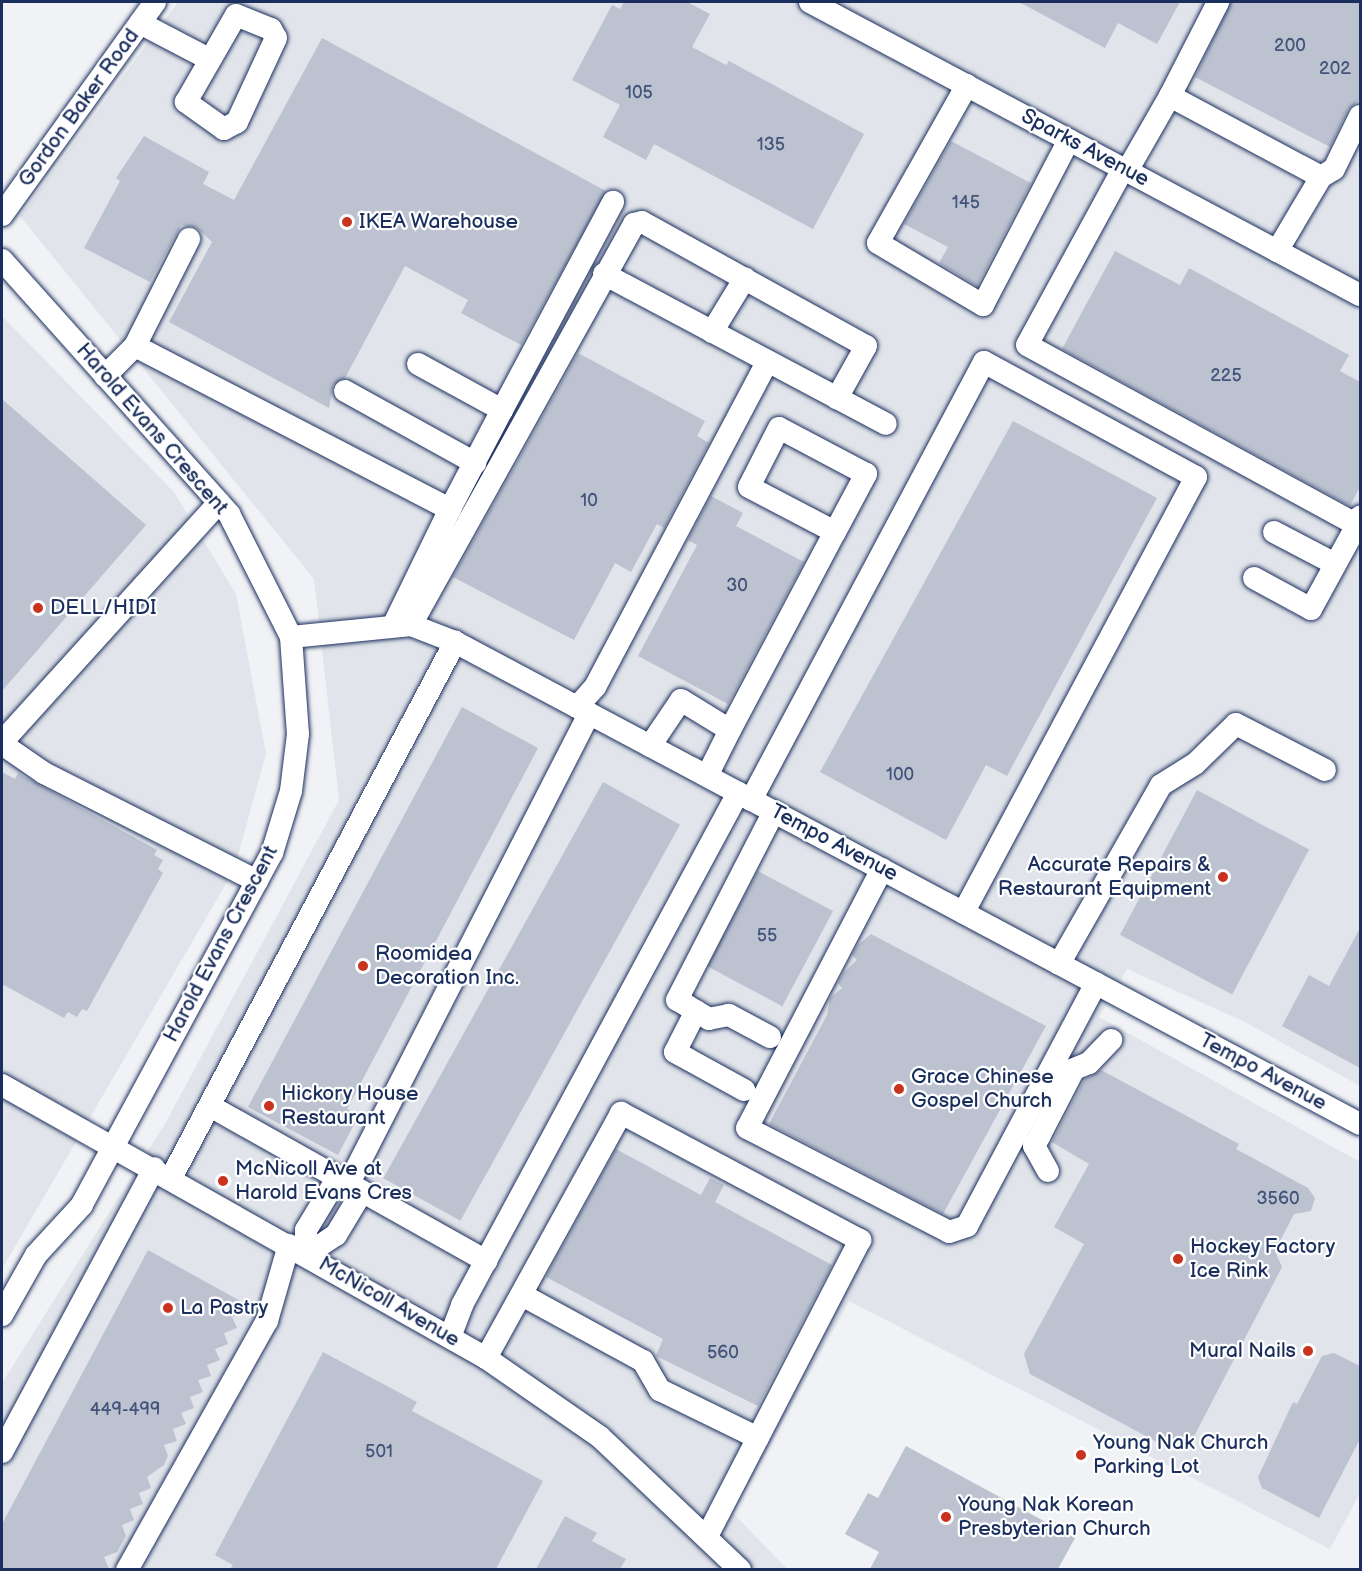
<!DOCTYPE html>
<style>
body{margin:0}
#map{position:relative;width:1362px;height:1571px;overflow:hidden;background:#f1f2f5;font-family:"Balsamiq Sans",sans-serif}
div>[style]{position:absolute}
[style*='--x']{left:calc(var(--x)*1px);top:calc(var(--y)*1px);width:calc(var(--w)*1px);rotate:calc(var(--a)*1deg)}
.built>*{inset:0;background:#e1e4ea}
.building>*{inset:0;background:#bcc2d0;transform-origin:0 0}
.roads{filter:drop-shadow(0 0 2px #1b2f5e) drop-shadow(0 0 2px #1b2f5e)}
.minor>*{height:22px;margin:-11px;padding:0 11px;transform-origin:11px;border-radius:11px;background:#fff}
.dots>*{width:16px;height:16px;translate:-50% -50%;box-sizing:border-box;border:3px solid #fff;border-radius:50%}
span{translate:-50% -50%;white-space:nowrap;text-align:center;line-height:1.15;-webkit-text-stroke:4.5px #fff;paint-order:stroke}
.number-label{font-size:18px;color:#43547a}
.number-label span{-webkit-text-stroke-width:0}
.street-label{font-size:21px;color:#1b2f5e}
.poi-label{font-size:21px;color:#1b2f5e}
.left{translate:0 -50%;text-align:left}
.right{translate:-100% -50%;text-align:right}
.frame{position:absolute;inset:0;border:3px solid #1b2f5e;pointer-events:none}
</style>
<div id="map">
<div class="built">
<i style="clip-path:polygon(178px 2px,1360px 2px,1360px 1086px,1243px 1021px,1127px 969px,1099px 1017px,1360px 1162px,1360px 1493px,1330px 1549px,849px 1301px,733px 1513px,787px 1569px,2px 1569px,2px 1383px,166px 1122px,339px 800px,314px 579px,20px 216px)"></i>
<i style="clip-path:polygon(2px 316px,174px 492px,236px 594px,266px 754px,234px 870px,2px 1269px)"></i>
</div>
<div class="building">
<i style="clip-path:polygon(624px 2px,687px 2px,710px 14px,692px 47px,726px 65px,729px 61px,864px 134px,813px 229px,654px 144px,646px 160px,603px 137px,620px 105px,572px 80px,612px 5px,620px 9px)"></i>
<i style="clip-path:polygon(1019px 2px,1180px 2px,1157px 44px,1118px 23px,1105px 48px)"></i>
<i style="clip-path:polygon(1231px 2px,1360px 2px,1360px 99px,1348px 110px,1330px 147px,1195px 77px)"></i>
<i style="clip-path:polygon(322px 38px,606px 191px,521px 345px,461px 313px,468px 300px,405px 266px,345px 378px,333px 385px,329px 408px,169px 322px,212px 242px,196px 227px,181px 225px,150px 282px,84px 248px,120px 181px,116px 178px,144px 136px,209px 172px,203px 184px,234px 200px)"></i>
<i style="clip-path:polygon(951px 141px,1031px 183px,977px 286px,939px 263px,948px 247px,904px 224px)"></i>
<i style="clip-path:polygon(1115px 251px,1180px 285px,1189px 268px,1349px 355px,1340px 371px,1360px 382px,1360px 487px,1350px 506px,1062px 349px)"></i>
<i style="clip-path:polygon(578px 353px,705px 421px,697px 436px,709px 443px,664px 528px,657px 524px,631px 572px,615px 563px,574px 640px,453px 577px)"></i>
<i style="clip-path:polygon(2px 399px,146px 525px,2px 691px)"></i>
<i style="clip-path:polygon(1013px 421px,1157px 498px,1007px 776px,986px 765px,946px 840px,820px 772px)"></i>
<i style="clip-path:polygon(711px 496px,743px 513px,736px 526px,804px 562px,728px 704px,638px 656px,697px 545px,688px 540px)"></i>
<i style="clip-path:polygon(462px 707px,538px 748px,347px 1109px,359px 1115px,338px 1155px,248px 1107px)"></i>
<i style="clip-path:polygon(2px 772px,15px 779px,18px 773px,157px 850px,154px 855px,163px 860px,158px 869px,163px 873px,87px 1011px,82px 1009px,77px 1017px,68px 1012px,64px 1018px,2px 984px)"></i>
<i style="left:603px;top:782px;width:88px;height:453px;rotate:29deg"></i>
<i style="left:1197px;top:790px;width:127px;height:164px;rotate:28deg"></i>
<i style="left:758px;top:871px;width:85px;height:108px;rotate:28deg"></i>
<i style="clip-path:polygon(1360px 928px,1360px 1068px,1282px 1026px,1309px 975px,1329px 986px)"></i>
<i style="clip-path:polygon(871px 934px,1046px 1026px,943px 1214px,769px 1124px,827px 1015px,830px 998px,842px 988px,838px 983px,844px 972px,857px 960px,852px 955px,858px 945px)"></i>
<i style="clip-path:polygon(1101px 1070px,1239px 1144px,1236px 1149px,1308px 1188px,1315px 1198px,1311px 1211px,1294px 1214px,1275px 1251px,1282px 1267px,1190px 1444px,1170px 1449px,1030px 1374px,1024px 1354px,1084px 1244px,1054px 1227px,1089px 1164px,1052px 1142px,1084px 1080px)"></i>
<i style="clip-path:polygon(616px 1149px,701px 1195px,710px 1178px,724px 1185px,715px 1202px,832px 1265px,758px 1406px,656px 1356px,663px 1339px,546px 1277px)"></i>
<i style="clip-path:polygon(148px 1250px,255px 1309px,232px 1317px,237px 1328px,224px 1333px,228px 1344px,215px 1349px,220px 1360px,207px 1365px,211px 1376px,198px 1380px,203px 1392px,190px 1397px,194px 1408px,181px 1413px,186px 1424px,173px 1429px,177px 1441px,164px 1445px,168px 1456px,164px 1465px,147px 1477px,151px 1488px,139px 1493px,143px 1504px,130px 1509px,134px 1520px,122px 1525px,126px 1536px,117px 1552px,104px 1557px,109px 1569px,2px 1569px,2px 1524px)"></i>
<i style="clip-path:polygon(323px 1352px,417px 1402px,412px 1411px,543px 1481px,496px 1569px,230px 1569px,233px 1565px,215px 1555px)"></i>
<i style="clip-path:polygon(1334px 1353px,1360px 1366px,1360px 1439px,1319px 1518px,1262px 1488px,1258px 1477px,1293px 1402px,1297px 1404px,1322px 1356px)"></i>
<i style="clip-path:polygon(906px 1446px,1075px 1538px,1058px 1569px,870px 1569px,879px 1552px,845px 1534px,868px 1493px,878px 1498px)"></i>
<i style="clip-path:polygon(565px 1516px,597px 1533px,592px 1541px,626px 1559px,620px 1569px,536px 1569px)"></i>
</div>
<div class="roads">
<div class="minor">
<i style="--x:810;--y:2;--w:623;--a:28.05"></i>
<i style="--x:236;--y:15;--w:38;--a:22"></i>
<i style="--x:271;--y:29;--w:10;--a:61"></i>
<i style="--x:276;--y:38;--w:93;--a:114.9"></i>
<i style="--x:237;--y:122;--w:15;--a:152"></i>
<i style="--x:224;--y:129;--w:47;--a:-144.6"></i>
<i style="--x:186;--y:102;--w:100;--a:-60.1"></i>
<i style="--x:140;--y:23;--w:76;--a:27.6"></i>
<i style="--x:967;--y:85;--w:181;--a:119.4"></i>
<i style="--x:878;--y:243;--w:122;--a:30.6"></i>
<i style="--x:983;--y:305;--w:186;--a:-62.5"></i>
<i style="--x:1170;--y:96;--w:106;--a:-62.9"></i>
<i style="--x:1123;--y:169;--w:200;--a:118.6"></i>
<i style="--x:1027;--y:345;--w:376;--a:28.6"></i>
<i style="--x:1357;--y:525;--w:9;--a:-69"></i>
<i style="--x:1127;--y:171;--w:86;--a:-60.2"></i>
<i style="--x:1170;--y:96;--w:171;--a:28.2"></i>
<i style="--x:1321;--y:177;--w:86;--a:120.7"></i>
<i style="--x:1321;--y:177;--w:15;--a:-32"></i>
<i style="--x:1334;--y:169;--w:59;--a:-63.9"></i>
<i style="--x:2;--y:215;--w:262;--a:-54.3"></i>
<i style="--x:2;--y:260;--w:341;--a:48.2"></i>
<i style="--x:229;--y:514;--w:138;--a:63.2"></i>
<i style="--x:291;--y:637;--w:97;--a:85.9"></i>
<i style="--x:298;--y:734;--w:57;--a:97"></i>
<i style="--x:291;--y:791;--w:65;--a:107"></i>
<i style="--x:272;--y:853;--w:400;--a:118.4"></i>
<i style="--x:82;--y:1205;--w:68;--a:132.6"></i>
<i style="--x:36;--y:1255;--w:69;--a:119.5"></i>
<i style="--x:604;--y:274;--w:319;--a:28"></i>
<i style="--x:712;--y:332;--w:63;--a:-58.6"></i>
<i style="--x:135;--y:346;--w:355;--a:27.4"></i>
<i style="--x:450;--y:509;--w:130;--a:116"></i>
<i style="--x:418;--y:364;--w:96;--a:28.7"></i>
<i style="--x:502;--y:410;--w:112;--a:117.7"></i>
<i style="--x:105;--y:376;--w:42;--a:-45"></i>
<i style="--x:135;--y:346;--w:120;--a:-63.2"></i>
<i style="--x:345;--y:391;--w:149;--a:29"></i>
<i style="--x:502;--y:410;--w:236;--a:-61.9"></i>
<i style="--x:1274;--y:532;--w:69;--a:27.7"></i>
<i style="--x:1254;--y:578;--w:65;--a:28.5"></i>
<i style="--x:1311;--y:609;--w:96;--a:-61.3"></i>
<i style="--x:411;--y:625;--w:459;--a:-60.9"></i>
<i style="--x:634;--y:224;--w:8;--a:-14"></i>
<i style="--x:642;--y:222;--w:256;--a:29"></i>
<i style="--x:866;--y:346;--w:60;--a:119.1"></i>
<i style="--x:291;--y:637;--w:121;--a:-5.7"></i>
<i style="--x:411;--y:625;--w:47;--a:21.1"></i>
<i style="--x:455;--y:642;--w:1025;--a:28.04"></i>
<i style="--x:577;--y:707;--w:27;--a:-48"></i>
<i style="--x:595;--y:687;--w:368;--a:-62.1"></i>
<i style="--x:730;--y:730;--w:224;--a:-62.1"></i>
<i style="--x:835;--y:532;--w:66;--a:-61.9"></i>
<i style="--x:866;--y:474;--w:98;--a:-152.1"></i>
<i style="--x:779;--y:428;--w:66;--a:117"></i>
<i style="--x:749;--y:487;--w:97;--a:27.6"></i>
<i style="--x:2;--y:742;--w:323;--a:-47.8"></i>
<i style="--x:2;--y:744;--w:51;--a:34.6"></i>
<i style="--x:44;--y:773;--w:239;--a:26.9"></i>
<i style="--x:650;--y:746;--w:55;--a:-56"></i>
<i style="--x:681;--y:700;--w:57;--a:31.5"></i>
<i style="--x:730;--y:730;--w:51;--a:116.6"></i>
<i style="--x:751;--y:800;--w:496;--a:-62"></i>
<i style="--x:984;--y:362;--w:241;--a:28.5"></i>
<i style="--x:1196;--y:477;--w:494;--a:118.1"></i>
<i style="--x:882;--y:869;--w:292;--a:117.5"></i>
<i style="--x:747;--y:1128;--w:227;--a:27.2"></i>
<i style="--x:949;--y:1232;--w:19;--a:-18"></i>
<i style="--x:967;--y:1226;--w:275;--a:-62"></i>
<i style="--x:1059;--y:964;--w:206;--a:-60.3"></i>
<i style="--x:1161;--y:785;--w:40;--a:-32"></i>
<i style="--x:1195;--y:764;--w:57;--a:-44.3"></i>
<i style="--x:1236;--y:724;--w:100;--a:27.3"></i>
<i style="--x:696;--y:1011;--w:46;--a:117.1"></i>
<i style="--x:675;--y:1052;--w:79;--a:28.8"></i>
<i style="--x:770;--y:1037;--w:47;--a:-151.8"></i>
<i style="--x:729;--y:1015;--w:20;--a:169"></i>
<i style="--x:709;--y:1019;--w:37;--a:-149"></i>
<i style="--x:677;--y:1000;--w:212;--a:-62.8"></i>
<i style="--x:2;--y:1085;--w:556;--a:29.43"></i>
<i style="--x:486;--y:1358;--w:139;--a:34.7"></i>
<i style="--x:600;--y:1437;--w:193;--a:43.5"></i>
<i style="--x:210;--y:1106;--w:317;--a:29.3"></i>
<i style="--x:1048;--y:1171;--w:29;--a:-119"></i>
<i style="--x:1034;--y:1146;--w:13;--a:-61"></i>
<i style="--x:1040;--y:1135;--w:74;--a:-62.7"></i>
<i style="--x:1074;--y:1069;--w:16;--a:-22"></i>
<i style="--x:1089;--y:1063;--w:32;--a:-46"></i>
<i style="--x:171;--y:1178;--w:607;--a:-62.08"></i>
<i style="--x:306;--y:1255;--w:25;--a:-90"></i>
<i style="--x:306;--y:1230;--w:50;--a:-58.8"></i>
<i style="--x:332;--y:1187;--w:19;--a:-18"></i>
<i style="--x:350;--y:1181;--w:525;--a:-62.9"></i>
<i style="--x:306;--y:1255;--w:36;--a:-34"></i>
<i style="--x:336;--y:1235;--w:41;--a:-59"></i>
<i style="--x:357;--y:1200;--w:20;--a:-110"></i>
<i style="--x:522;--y:1295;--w:138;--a:28.6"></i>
<i style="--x:643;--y:1361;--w:34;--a:60"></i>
<i style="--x:660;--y:1390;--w:109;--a:26.1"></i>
<i style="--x:450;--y:1337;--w:34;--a:-69"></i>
<i style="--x:462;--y:1305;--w:582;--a:-61.67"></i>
<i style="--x:486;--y:1358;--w:280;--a:-61.1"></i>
<i style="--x:621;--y:1113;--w:271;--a:28"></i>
<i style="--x:860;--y:1240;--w:332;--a:117.3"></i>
<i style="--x:2;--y:1452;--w:322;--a:-61.8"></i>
<i style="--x:127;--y:1570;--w:286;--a:-60.7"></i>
<i style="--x:267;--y:1321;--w:79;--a:-73.9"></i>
</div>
</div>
<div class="dots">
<i style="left:347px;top:222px;background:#c8321e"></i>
<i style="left:38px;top:608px;background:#c8321e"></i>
<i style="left:1223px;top:877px;background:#c8321e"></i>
<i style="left:363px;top:966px;background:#c8321e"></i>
<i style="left:899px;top:1089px;background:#c8321e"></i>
<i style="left:269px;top:1106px;background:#c8321e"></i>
<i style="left:223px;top:1181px;background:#c8321e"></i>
<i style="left:1178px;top:1259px;background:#c8321e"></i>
<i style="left:168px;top:1308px;background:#c8321e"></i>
<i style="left:1308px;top:1351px;background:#c8321e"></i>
<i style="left:1081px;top:1455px;background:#c8321e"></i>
<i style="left:946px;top:1517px;background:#c8321e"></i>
</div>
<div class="number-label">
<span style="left:1290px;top:46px">200</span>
<span style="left:1335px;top:69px">202</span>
<span style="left:639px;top:93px">105</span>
<span style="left:771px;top:145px">135</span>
<span style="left:966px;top:203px">145</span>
<span style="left:1226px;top:376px">225</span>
<span style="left:589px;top:501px">10</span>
<span style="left:737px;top:586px">30</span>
<span style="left:900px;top:775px">100</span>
<span style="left:767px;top:936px">55</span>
<span style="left:1278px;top:1199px">3560</span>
<span style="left:723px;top:1353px">560</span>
<span style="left:125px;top:1410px">449-499</span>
<span style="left:379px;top:1452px">501</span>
</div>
<div class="street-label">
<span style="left:79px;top:108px;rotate:-54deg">Gordon Baker Road</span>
<span style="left:1085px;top:148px;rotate:28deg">Sparks Avenue</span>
<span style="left:152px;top:429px;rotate:49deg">Harold Evans Crescent</span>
<span style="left:834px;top:843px;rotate:28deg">Tempo Avenue</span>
<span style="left:221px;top:944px;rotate:-62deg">Harold Evans Crescent</span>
<span style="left:1263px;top:1072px;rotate:28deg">Tempo Avenue</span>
<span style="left:389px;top:1302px;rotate:30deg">McNicoll Avenue</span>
</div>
<div class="poi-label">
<span class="left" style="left:359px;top:222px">IKEA Warehouse</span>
<span class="left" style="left:50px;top:608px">DELL/HIDI</span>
<span class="right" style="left:1211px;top:877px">Accurate Repairs &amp;<br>Restaurant Equipment</span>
<span class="left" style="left:375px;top:966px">Roomidea<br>Decoration Inc.</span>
<span class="left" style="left:911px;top:1089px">Grace Chinese<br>Gospel Church</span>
<span class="left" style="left:281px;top:1106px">Hickory House<br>Restaurant</span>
<span class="left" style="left:235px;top:1181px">McNicoll Ave at<br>Harold Evans Cres</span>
<span class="left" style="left:1190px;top:1259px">Hockey Factory<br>Ice Rink</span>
<span class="left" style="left:180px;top:1308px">La Pastry</span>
<span class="right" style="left:1296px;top:1351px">Mural Nails</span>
<span class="left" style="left:1093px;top:1455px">Young Nak Church<br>Parking Lot</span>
<span class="left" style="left:958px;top:1517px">Young Nak Korean<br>Presbyterian Church</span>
</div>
<div class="frame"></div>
</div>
